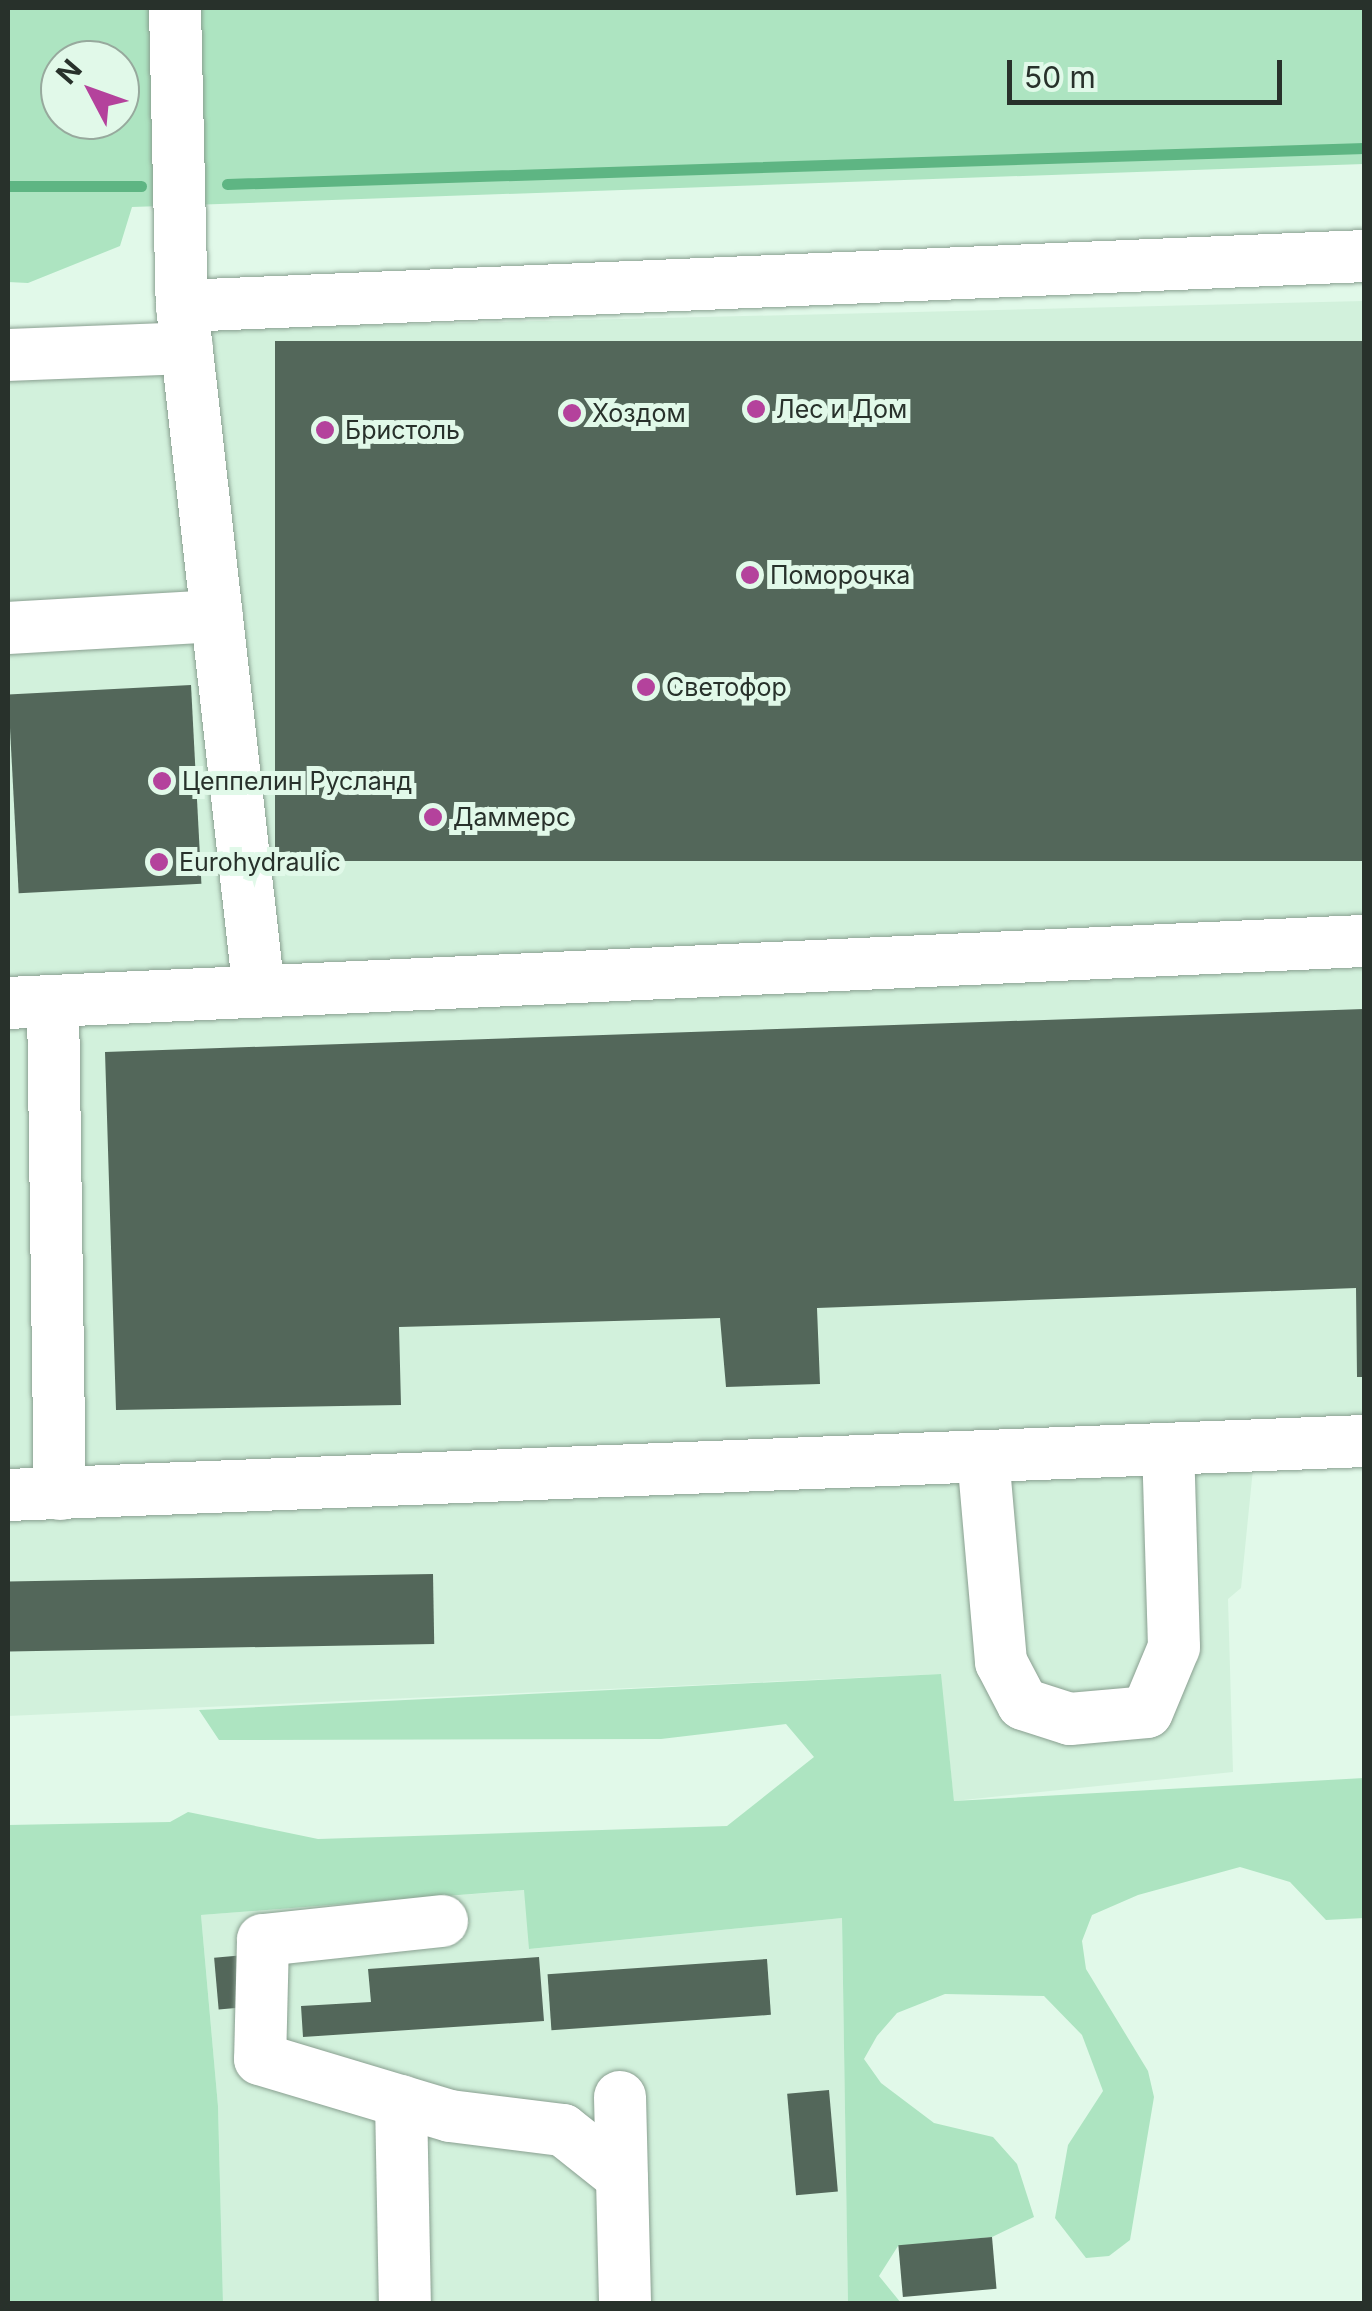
<!DOCTYPE html>
<meta charset="utf-8">
<style>
body{margin:0}
#map{position:relative;width:1372px;height:2311px;overflow:hidden;background:#e1f9e9;font-family:Inter,sans-serif}
div>[style]{position:absolute}
[style*='--x']{left:calc(var(--x)*1px);top:calc(var(--y)*1px);width:calc(var(--w)*1px);rotate:calc(var(--a)*1deg)}
.built>*{inset:0;background:#d2f1dc}
.green>*{inset:0;background:#ade4c1}
.stream>*{height:11px;margin:-5.5px;padding:0 5.5px;transform-origin:5.5px;border-radius:5.5px;background:#5eb583}
.building>*{inset:0;background:#53675a;transform-origin:0 0}
.roads{filter:drop-shadow(0 0 2px #899f90) drop-shadow(0 0 2px #899f90)}
.minor>*{height:52px;margin:-26px;padding:0 26px;transform-origin:26px;border-radius:26px;background:#fff}
.dots>*{width:28px;height:28px;translate:-50% -50%;box-sizing:border-box;border:5px solid #e1f9e9;border-radius:50%}
span{translate:-50% -50%;white-space:nowrap;text-align:center;line-height:1.15;-webkit-text-stroke:10px #e1f9e9;paint-order:stroke}
.poi-label{font-size:25px;color:#28312b}
.left{translate:0 -50%;text-align:left}
.frame{position:absolute;inset:0;border:10px solid #28312b;pointer-events:none}
.north{position:absolute;left:40px;top:40px;width:100px;height:100px;box-sizing:border-box;background:#e1f9e9;border:2px solid #97a99d;border-radius:50%;rotate:311deg;font-size:28px;font-weight:700;line-height:40px;text-align:center;color:#28312b}
.north::after{content:'';display:block;margin:auto;width:35px;height:45px;background:#b4429c;clip-path:polygon(50% 0,100% 100%,50% 72%,0 100%)}
.scale{position:absolute;left:1007px;top:60px;width:275px;height:45px;box-sizing:border-box;border:5px solid #28312b;border-top:0;padding-left:12px;font-size:30px;line-height:35px;white-space:nowrap;color:#28312b;-webkit-text-stroke:8px #e1f9e9;paint-order:stroke}
</style>
<div id="map">
<div class="built">
<i style="clip-path:polygon(1364px 301px,1364px 1464px,1254px 1459px,1241px 1588px,1228px 1599px,1233px 1772px,954px 1801px,940px 1674px,8px 1716px,8px 334px)"></i>
<i style="clip-path:polygon(525px 1890px,530px 1949px,842px 1918px,848px 2303px,223px 2303px,218px 2106px,201px 1915px)"></i>
</div>
<div class="green">
<i style="clip-path:polygon(evenodd,8px 8px,1364px 8px,1364px 164px,132px 207px,120px 246px,28px 283px,8px 282px,8px 8px,60px 60px,120px 60px,120px 120px,60px 120px,60px 60px)"></i>
<i style="clip-path:polygon(941px 1674px,954px 1801px,1364px 1778px,1364px 1918px,1326px 1920px,1290px 1882px,1240px 1867px,1138px 1895px,1092px 1915px,1082px 1941px,1086px 1969px,1148px 2071px,1154px 2097px,1130px 2240px,1109px 2256px,1086px 2258px,1055px 2218px,1068px 2145px,1103px 2091px,1082px 2035px,1044px 1996px,945px 1994px,897px 2013px,877px 2036px,864px 2059px,881px 2083px,934px 2123px,993px 2137px,1017px 2164px,1034px 2217px,992px 2237px,898px 2246px,879px 2276px,901px 2303px,848px 2304px,842px 1918px,529px 1949px,524px 1890px,201px 1915px,218px 2106px,223px 2303px,8px 2303px,8px 1825px,170px 1822px,188px 1812px,318px 1839px,727px 1826px,814px 1757px,786px 1724px,661px 1739px,219px 1740px,199px 1710px)"></i>
</div>
<div class="stream">
<i style="--x:227;--y:184;--w:1138;--a:-1.81"></i>
<i style="--x:8;--y:186;--w:133;--a:0"></i>
</div>
<div class="building">
<i style="left:1364px;top:341px;width:520px;height:1089px;rotate:90deg"></i>
<i style="left:191px;top:685px;width:199px;height:183px;rotate:87deg"></i>
<i style="clip-path:polygon(1364px 1009px,1364px 1377px,1357px 1377px,1356px 1288px,817px 1308px,820px 1384px,726px 1387px,720px 1318px,399px 1327px,401px 1405px,116px 1410px,105px 1052px)"></i>
<i style="left:433px;top:1574px;width:70px;height:425px;rotate:89deg"></i>
<i style="left:245px;top:1955px;width:52px;height:31px;rotate:85deg"></i>
<i style="clip-path:polygon(539px 1957px,544px 2021px,303px 2037px,301px 2006px,371px 2002px,368px 1969px)"></i>
<i style="left:767px;top:1959px;width:56px;height:220px;rotate:86deg"></i>
<i style="left:829px;top:2090px;width:102px;height:42px;rotate:85deg"></i>
<i style="left:992px;top:2237px;width:52px;height:94px;rotate:85deg"></i>
</div>
<div class="roads">
<div class="minor">
<i style="--x:175;--y:8;--w:298;--a:88.7"></i>
<i style="--x:182;--y:306;--w:690;--a:83.6"></i>
<i style="--x:182;--y:306;--w:1183;--a:-2.42"></i>
<i style="--x:8;--y:355;--w:179;--a:-2.2"></i>
<i style="--x:8;--y:628;--w:209;--a:-3.3"></i>
<i style="--x:53;--y:1002;--w:492;--a:89.2"></i>
<i style="--x:8;--y:1003;--w:1357;--a:-2.62"></i>
<i style="--x:983;--y:1456;--w:207;--a:85"></i>
<i style="--x:1001;--y:1662;--w:47;--a:62.4"></i>
<i style="--x:1023;--y:1704;--w:49;--a:17.7"></i>
<i style="--x:1070;--y:1719;--w:77;--a:-5.2"></i>
<i style="--x:1147;--y:1712;--w:70;--a:-67.4"></i>
<i style="--x:1174;--y:1647;--w:198;--a:-91.7"></i>
<i style="--x:8;--y:1495;--w:1357;--a:-2.28"></i>
<i style="--x:442;--y:1921;--w:180;--a:173.9"></i>
<i style="--x:263;--y:1940;--w:119;--a:91.4"></i>
<i style="--x:260;--y:2059;--w:198;--a:16.7"></i>
<i style="--x:450;--y:2116;--w:114;--a:7.1"></i>
<i style="--x:563;--y:2130;--w:75;--a:38.5"></i>
<i style="--x:620;--y:2097;--w:207;--a:88.6"></i>
<i style="--x:401;--y:2101;--w:203;--a:88.9"></i>
</div>
</div>
<div class="dots">
<i style="left:756px;top:409px;background:#b4429c"></i>
<i style="left:572px;top:413px;background:#b4429c"></i>
<i style="left:325px;top:430px;background:#b4429c"></i>
<i style="left:750px;top:575px;background:#b4429c"></i>
<i style="left:646px;top:687px;background:#b4429c"></i>
<i style="left:162px;top:781px;background:#b4429c"></i>
<i style="left:433px;top:817px;background:#b4429c"></i>
<i style="left:159px;top:862px;background:#b4429c"></i>
</div>
<div class="poi-label">
<span class="left" style="left:776px;top:409px">Лес и Дом</span>
<span class="left" style="left:592px;top:413px">Хоздом</span>
<span class="left" style="left:345px;top:430px">Бристоль</span>
<span class="left" style="left:770px;top:575px">Поморочка</span>
<span class="left" style="left:666px;top:687px">Светофор</span>
<span class="left" style="left:182px;top:781px">Цеппелин Русланд</span>
<span class="left" style="left:453px;top:817px">Даммерс</span>
<span class="left" style="left:179px;top:862px">Eurohydraulic</span>
</div>
<div class="frame"></div>
<div class="north">N</div>
<div class="scale">50 m</div>
</div>
